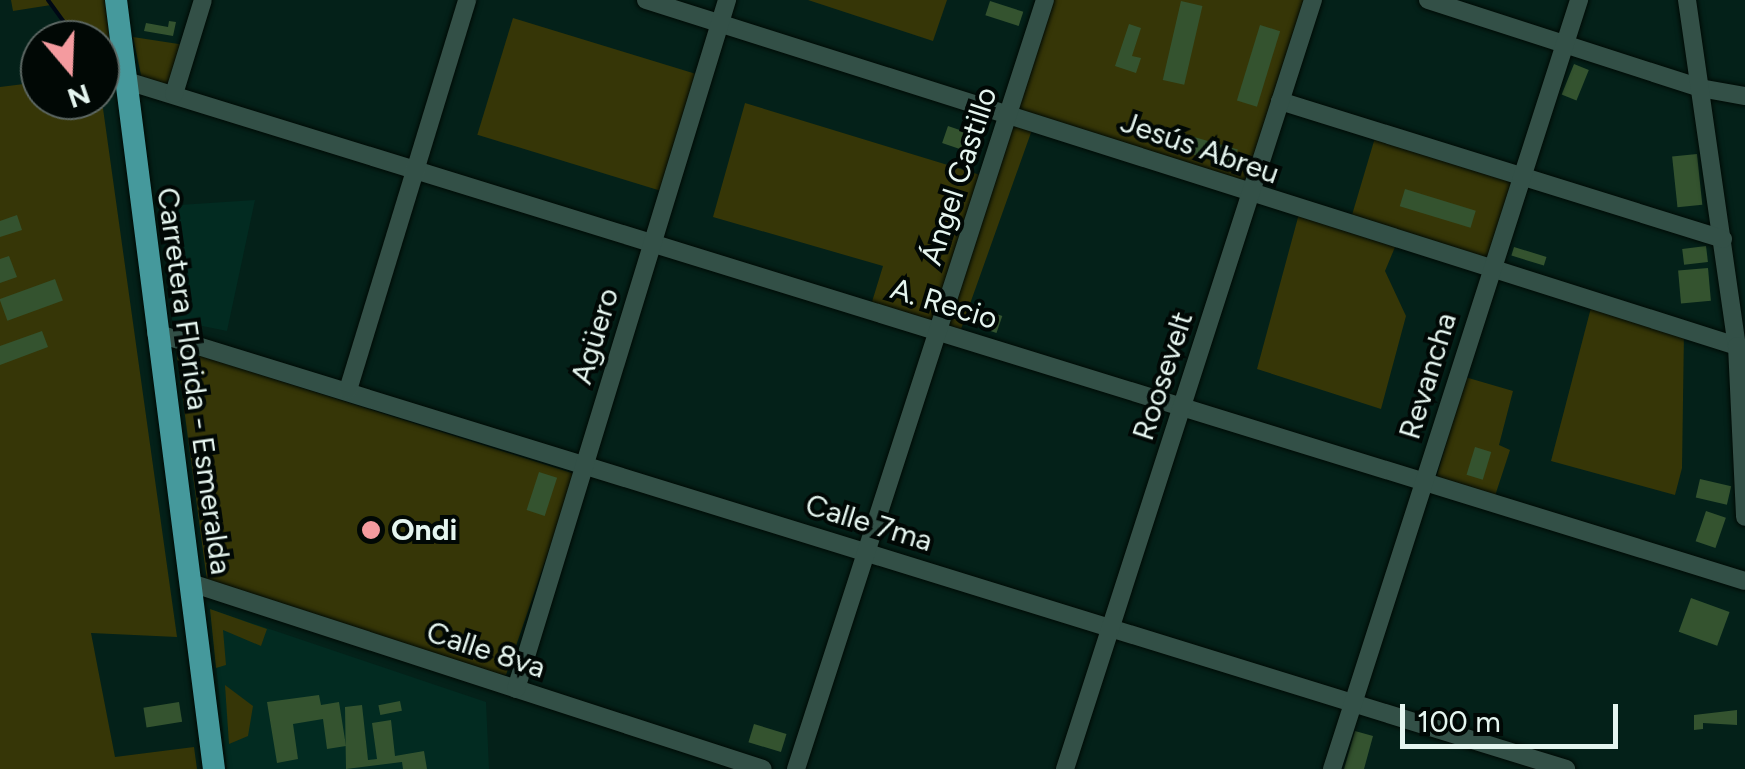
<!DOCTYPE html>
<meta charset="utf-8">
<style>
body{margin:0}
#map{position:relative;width:1745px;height:769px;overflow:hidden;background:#042119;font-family:Figtree,sans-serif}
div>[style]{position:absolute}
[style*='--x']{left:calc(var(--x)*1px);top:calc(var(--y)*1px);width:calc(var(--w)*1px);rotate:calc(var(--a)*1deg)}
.built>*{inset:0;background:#022b21}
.green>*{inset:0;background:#363607;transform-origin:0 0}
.stream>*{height:4px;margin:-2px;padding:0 2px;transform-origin:2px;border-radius:2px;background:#000814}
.building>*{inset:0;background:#34532f;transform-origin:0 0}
.roads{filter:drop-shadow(0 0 2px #000a05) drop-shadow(0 0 2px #000a05)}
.minor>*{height:18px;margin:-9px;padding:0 9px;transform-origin:9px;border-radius:9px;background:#335047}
.major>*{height:22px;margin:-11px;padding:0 11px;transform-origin:11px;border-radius:11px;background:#45999c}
.dots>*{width:28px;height:28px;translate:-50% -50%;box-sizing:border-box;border:5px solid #010805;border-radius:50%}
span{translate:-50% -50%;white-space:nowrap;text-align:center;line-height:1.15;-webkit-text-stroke:8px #010805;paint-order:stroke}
.street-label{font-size:30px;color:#e5f5ef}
.poi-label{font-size:30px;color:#e5f5ef;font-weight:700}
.left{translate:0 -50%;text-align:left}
.north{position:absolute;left:20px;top:20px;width:100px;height:100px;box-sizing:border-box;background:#010805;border:2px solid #5c6763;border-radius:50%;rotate:161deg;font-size:28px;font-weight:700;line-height:40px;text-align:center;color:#e5f5ef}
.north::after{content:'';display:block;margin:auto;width:35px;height:45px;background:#f49b9f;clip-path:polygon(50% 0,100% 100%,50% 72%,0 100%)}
.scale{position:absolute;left:1400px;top:704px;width:218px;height:45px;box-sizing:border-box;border:5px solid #e5f5ef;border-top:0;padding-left:12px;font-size:30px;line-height:35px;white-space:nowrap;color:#e5f5ef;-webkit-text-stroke:8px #010805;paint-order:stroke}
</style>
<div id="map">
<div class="built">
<i style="clip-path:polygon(255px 200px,227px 331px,172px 320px,164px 206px)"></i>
<i style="clip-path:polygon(210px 609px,486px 702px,489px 769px,227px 769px)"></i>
</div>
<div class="green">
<i style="clip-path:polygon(11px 0,116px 0,127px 81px,100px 76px,100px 40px,77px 40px,51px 5px,13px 11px)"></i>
<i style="clip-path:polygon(808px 0,947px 0,933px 41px)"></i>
<i style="clip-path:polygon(1043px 0,1313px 0,1250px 195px,1033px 127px,960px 332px,871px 305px,883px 266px,713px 217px,745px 103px,987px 177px)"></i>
<i style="left:513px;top:18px;width:200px;height:122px;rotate:17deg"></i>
<i style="clip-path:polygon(133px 37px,185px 45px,169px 85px,142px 80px)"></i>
<i style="clip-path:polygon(40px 82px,40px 100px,100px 100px,100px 87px,177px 637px,91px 633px,115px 757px,194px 747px,197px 769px,0 769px,0 87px)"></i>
<i style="clip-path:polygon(1377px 131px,1521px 177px,1490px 267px,1398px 240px,1385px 271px,1406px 316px,1381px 409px,1257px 369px,1300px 210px,1349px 225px)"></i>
<i style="clip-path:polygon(1593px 300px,1684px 330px,1682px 468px,1675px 495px,1551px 461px)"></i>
<i style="clip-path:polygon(176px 348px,575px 474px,506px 675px,477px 671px,207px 581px)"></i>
<i style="clip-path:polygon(1465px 377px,1513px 391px,1499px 445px,1510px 450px,1494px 499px,1436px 479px)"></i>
<i style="clip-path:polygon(210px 609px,267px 629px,261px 646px,223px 630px,226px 665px,216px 668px)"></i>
<i style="clip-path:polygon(225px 685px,253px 706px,248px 736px,229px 744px)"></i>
</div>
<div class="stream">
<i style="--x:48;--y:0;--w:49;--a:54.1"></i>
</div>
<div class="building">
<i style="left:990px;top:1px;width:35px;height:15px;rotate:18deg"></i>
<i style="left:1181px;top:1px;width:22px;height:81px;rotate:13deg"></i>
<i style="clip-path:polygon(169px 21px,176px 22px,173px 36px,144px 31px,146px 23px,168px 27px)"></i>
<i style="clip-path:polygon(1129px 24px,1141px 28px,1132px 56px,1141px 58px,1136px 73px,1115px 66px)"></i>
<i style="left:1260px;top:25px;width:21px;height:79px;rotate:17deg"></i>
<i style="left:1574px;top:64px;width:16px;height:33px;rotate:22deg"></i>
<i style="left:948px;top:126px;width:31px;height:18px;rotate:19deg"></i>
<i style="left:1159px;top:127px;width:82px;height:17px;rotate:16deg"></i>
<i style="left:1697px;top:154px;width:51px;height:25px;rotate:84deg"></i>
<i style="left:1405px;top:189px;width:74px;height:18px;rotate:17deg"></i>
<i style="clip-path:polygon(17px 215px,22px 230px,0 237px,0 221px)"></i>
<i style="left:1706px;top:246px;width:16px;height:24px;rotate:83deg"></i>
<i style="left:1514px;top:247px;width:34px;height:9px;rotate:17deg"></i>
<i style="clip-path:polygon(9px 256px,17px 277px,0 283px,0 259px)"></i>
<i style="left:1708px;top:268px;width:33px;height:30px;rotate:85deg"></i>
<i style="left:55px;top:279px;width:23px;height:59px;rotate:70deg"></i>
<i style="left:973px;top:306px;width:31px;height:18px;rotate:19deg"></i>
<i style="clip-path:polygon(42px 331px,48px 347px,0 365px,0 346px)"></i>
<i style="left:1475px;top:447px;width:17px;height:29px;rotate:17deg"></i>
<i style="left:539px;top:472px;width:19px;height:40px;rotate:18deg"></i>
<i style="left:1700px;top:479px;width:32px;height:19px;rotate:13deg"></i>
<i style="left:1706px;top:511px;width:21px;height:32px;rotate:19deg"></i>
<i style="left:1691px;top:598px;width:41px;height:36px;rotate:20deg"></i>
<i style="clip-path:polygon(319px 695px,321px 705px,339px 702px,346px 746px,327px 749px,323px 719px,293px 724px,298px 759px,277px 763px,267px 702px)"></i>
<i style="left:400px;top:701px;width:10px;height:22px;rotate:79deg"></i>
<i style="left:179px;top:702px;width:20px;height:36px;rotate:81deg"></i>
<i style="clip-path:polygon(362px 705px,368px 760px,377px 759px,372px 723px,391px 720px,395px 756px,424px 751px,427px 769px,403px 769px,402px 762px,346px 769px,345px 707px)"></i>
<i style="clip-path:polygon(1737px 710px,1737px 725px,1703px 723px,1703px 729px,1694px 730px,1694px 715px)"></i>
<i style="left:754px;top:724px;width:34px;height:19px;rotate:17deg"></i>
<i style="clip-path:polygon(1355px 731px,1373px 736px,1364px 769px,1344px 769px)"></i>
</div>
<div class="roads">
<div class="minor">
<i style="--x:646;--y:0;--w:1145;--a:17.6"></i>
<i style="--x:1428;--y:0;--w:286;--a:17.9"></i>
<i style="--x:1700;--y:88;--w:46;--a:10.1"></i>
<i style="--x:1687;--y:0;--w:350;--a:81.8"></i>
<i style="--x:1737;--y:346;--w:171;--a:87.3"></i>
<i style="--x:127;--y:81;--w:1693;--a:17.17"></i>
<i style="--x:174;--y:94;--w:98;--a:-72.9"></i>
<i style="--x:1280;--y:101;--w:464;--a:17.3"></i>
<i style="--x:156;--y:333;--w:1476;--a:17.18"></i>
<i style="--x:348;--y:390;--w:408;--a:-73"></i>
<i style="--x:191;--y:583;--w:601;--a:18.01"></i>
<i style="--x:516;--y:689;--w:721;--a:-72.97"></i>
<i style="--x:796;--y:769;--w:808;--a:-72.06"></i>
<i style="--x:1065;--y:769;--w:808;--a:-72.13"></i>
<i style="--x:1332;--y:769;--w:808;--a:-72.19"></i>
</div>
<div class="major">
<i style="--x:116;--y:0;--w:775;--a:82.74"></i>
</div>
</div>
<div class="dots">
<i style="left:371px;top:530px;background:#f49b9f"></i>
</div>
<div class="street-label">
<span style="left:1200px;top:148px;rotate:19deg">Jesús Abreu</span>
<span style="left:959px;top:176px;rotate:-72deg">Ángel Castillo</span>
<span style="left:944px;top:304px;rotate:17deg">A. Recio</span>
<span style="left:595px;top:336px;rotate:-73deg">Agüero</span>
<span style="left:1163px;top:376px;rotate:-72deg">Roosevelt</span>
<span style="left:1428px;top:376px;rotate:-73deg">Revancha</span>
<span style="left:194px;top:381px;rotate:82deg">Carretera Florida - Esmeralda</span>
<span style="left:869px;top:523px;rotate:17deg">Calle 7ma</span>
<span style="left:486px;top:650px;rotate:18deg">Calle 8va</span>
</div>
<div class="poi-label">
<span class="left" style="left:391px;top:530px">Ondi</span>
</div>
<div class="north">N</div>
<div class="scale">100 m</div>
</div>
